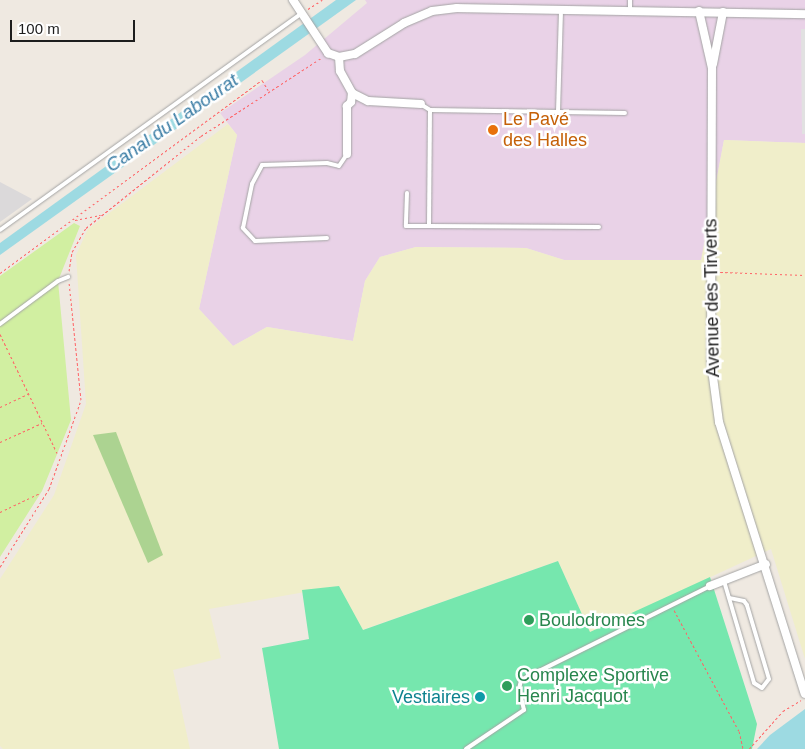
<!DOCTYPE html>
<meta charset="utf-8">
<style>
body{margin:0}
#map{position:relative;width:805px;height:749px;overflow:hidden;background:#efe9e1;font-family:Helvetica,sans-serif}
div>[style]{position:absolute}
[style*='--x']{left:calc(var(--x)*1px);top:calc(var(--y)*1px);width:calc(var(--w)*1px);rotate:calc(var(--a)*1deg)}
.residential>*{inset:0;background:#dbd9da}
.industrial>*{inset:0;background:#e9d2e7}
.farmland>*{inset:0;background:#f0eeca}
.grass>*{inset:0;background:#d1efa1}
.forest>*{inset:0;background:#acd391}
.pitch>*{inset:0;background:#76e7ae}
.parking>*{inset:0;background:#e1e1e1}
.water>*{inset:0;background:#9ddae2}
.path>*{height:1px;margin-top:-0.5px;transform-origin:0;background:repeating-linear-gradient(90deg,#ff6265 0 2.5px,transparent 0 5px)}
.roads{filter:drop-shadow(0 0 1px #a4a4a4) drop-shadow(0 0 1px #a4a4a4)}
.service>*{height:4px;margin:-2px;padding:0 2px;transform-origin:2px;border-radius:2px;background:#fff}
.minor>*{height:8px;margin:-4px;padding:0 4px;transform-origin:4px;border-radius:4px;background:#fff}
.dots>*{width:14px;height:14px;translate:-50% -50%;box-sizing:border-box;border:2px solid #fff;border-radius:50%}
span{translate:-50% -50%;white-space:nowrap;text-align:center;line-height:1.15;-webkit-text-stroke:5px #fff;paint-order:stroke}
.food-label{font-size:18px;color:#c56008}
.left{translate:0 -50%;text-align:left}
.street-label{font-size:18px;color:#1d1d1d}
.leisure-label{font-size:18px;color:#27864d}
.culture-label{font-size:18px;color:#0d838f}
.right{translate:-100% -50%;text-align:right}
.water-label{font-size:19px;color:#3b7da5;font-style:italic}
.scale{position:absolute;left:10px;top:20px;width:125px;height:22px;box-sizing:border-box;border:2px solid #1d1d1d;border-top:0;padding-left:6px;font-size:15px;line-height:18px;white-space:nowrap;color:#1d1d1d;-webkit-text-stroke:4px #fff;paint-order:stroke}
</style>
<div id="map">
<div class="residential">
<i style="clip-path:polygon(0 182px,32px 199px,0 222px)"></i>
</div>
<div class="industrial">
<i style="clip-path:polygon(365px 0,805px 0,805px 143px,724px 140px,702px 260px,564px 260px,526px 248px,416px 247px,380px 257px,365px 281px,353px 341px,267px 327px,233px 346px,199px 309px,237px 135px,220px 113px,305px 55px,367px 3px)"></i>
</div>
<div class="farmland">
<i style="clip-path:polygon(228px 124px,237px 135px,199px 309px,233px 346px,267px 327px,353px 341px,365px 281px,380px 257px,416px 247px,526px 248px,564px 260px,701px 260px,724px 140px,805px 143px,805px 659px,771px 549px,590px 633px,558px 561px,362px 630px,339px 586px,209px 609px,221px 658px,173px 670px,190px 749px,3px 749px,0 746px,0 579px,54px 495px,86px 404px,76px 255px,88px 229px)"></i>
</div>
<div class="grass">
<i style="clip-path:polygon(74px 223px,80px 226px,58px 281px,71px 420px,42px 491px,0 557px,0 276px)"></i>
</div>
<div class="forest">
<i style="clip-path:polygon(116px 432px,163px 555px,148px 563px,93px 435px)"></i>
</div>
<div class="pitch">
<i style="clip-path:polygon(558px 561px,590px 632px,710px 577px,757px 724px,752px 749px,279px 749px,262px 648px,309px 639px,302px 590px,339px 586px,363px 630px)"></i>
</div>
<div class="parking">
<i style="clip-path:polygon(801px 29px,805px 29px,805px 134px,802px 134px)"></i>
</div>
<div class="water">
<i style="clip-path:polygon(336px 0,356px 0,0 255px,0 243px)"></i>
<i style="clip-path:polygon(805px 709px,805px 749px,757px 749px,770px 735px)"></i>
</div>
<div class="path">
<i style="--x:308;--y:9;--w:17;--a:-33"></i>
<i style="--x:75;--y:220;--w:26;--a:-11"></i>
<i style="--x:69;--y:271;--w:19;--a:-81"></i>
<i style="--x:72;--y:252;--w:28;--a:-60"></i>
<i style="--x:86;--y:228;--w:147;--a:-38.7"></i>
<i style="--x:201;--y:136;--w:143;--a:-33"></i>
<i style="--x:720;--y:272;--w:85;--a:2"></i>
<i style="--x:0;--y:273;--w:325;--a:-36.4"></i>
<i style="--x:262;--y:80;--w:12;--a:59"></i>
<i style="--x:0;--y:334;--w:132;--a:64.4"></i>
<i style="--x:0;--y:407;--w:31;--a:-25"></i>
<i style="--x:0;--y:442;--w:46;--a:-24.3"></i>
<i style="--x:0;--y:512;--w:44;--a:-25.4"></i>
<i style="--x:0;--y:567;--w:92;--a:-57.9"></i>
<i style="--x:49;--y:489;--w:95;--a:-70.2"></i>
<i style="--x:81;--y:400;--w:119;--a:-95.8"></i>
<i style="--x:674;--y:610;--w:137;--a:61.8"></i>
<i style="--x:739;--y:731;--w:18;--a:77"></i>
<i style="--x:749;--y:749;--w:51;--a:-48.2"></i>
<i style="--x:783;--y:711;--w:21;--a:-31"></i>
</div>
<div class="roads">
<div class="service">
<i style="--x:630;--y:0;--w:10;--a:90"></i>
<i style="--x:422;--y:105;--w:9;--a:32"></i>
<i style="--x:430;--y:110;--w:195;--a:0.9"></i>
<i style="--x:430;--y:110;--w:116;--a:90.5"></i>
<i style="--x:429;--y:226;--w:170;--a:0.3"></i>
<i style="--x:558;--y:112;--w:102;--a:-88.3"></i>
<i style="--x:407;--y:193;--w:33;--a:92"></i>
<i style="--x:406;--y:226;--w:23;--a:0"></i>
<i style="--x:0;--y:230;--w:370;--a:-35.7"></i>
<i style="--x:327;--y:238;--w:72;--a:177.6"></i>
<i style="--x:255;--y:241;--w:18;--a:-133"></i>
<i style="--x:243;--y:228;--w:45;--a:-78.4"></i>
<i style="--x:252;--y:184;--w:21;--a:-62"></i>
<i style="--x:262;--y:165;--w:65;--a:-1.8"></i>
<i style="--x:327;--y:163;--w:12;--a:14"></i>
<i style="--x:339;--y:166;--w:14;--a:-56"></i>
<i style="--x:0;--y:324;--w:72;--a:-36.6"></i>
<i style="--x:58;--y:281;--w:11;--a:-22"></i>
<i style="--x:724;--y:581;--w:106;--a:73.6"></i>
<i style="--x:754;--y:683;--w:9;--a:32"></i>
<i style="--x:762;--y:688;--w:11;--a:-52"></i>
<i style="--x:769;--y:679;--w:77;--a:-106.6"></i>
<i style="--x:747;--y:605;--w:5;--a:-127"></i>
<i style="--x:744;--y:601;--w:14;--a:-168"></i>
<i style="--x:466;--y:749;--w:70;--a:-33.9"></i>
<i style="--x:524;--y:710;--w:22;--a:-103"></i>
<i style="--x:519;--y:689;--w:9;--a:-77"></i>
<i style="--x:521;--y:680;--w:211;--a:-26.4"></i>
</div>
<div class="minor">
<i style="--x:293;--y:0;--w:64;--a:56.6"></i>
<i style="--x:328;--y:53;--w:12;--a:20"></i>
<i style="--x:339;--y:57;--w:16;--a:-11"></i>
<i style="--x:355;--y:54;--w:58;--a:-32.3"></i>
<i style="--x:404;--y:23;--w:30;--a:-23"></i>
<i style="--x:432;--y:11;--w:25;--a:-7"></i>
<i style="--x:457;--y:8;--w:348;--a:1"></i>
<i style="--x:699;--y:11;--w:58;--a:77.2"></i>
<i style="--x:712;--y:68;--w:294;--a:90.2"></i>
<i style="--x:711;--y:362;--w:61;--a:82.4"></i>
<i style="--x:719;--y:422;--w:285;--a:72.5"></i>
<i style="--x:339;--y:57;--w:14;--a:86"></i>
<i style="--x:340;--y:71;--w:25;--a:61"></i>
<i style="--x:352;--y:93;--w:9;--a:96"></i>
<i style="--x:351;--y:102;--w:6;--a:135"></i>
<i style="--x:347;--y:106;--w:48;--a:90"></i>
<i style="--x:713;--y:64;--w:53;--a:-79.1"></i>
<i style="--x:352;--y:93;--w:18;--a:27"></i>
<i style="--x:368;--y:101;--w:53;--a:3.2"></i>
<i style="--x:710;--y:586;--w:60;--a:-21.4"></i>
</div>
</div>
<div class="dots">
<i style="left:493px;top:130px;background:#e8710a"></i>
<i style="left:529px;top:620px;background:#2e9e5b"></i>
<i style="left:507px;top:686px;background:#2e9e5b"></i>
<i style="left:480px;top:697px;background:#0f9aa8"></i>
</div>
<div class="food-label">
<span class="left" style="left:503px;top:130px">Le Pavé<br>des Halles</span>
</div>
<div class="street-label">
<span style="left:712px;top:298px;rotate:-91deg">Avenue des Tirverts</span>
</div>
<div class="leisure-label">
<span class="left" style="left:539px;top:620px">Boulodromes</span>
<span class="left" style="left:517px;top:686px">Complexe Sportive<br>Henri Jacquot</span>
</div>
<div class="culture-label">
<span class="right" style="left:470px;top:697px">Vestiaires</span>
</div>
<div class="water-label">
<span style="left:172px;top:123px;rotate:-35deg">Canal du Labourat</span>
</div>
<div class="scale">100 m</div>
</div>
